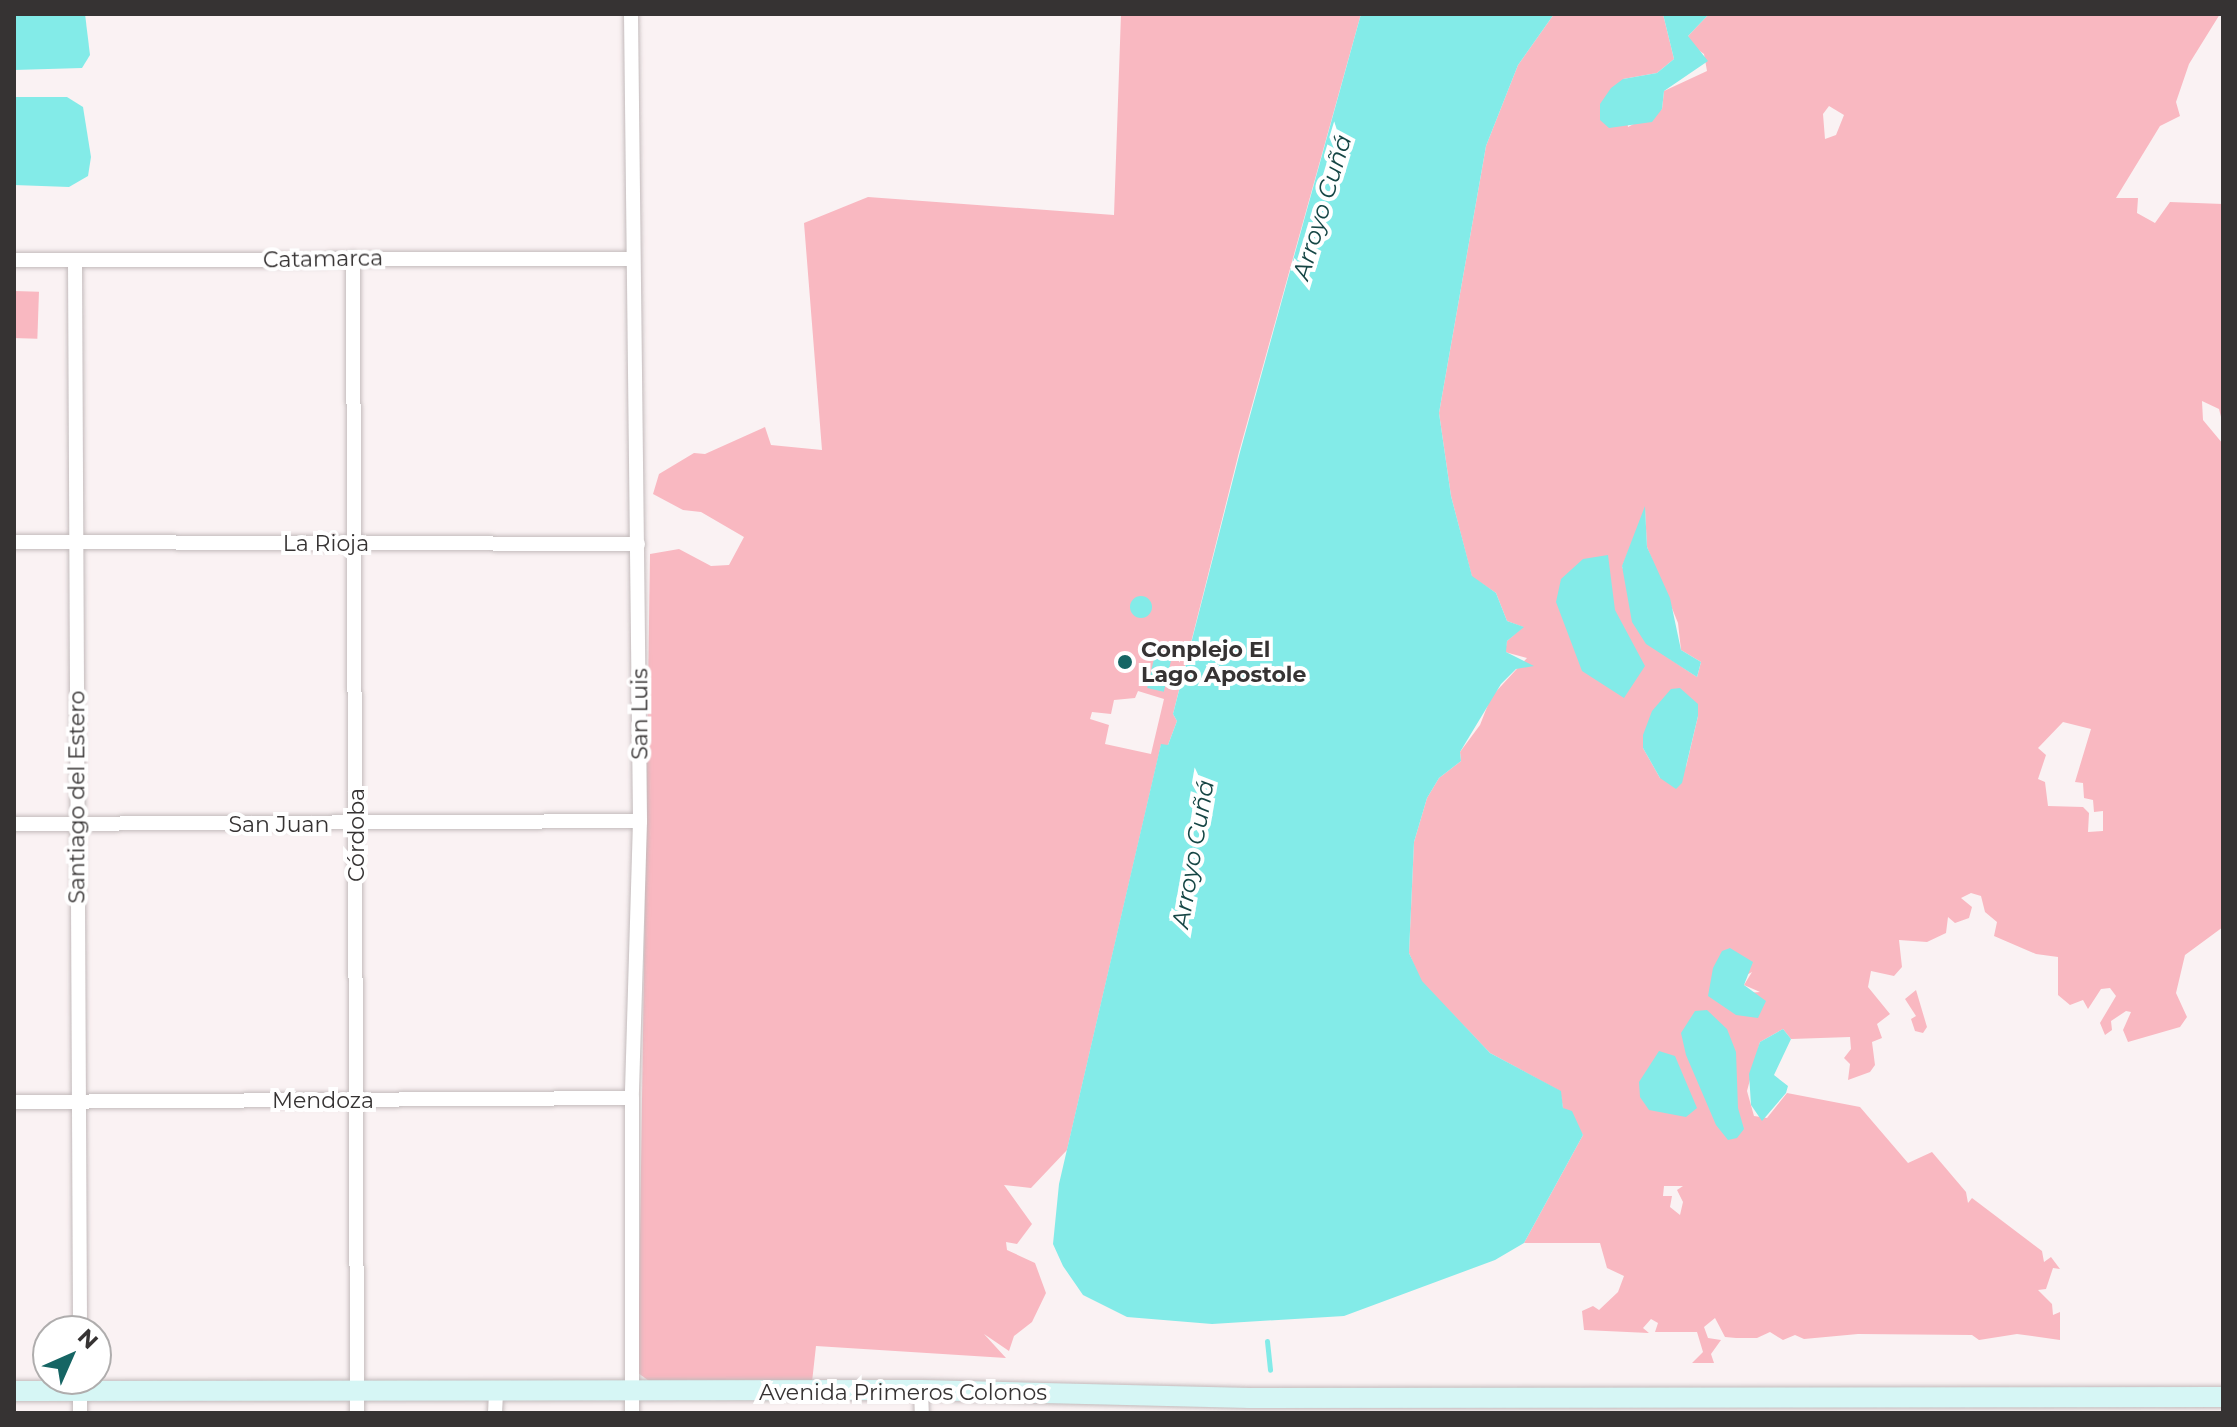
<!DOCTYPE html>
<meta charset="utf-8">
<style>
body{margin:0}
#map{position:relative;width:2237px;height:1427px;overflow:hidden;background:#faf2f3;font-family:Montserrat,sans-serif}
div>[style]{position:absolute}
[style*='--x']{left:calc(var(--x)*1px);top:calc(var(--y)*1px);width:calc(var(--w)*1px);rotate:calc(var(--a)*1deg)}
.green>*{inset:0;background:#f9b8c1;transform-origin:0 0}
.water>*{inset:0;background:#83ebe8;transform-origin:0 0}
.round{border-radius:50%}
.stream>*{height:5px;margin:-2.5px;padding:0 2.5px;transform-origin:2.5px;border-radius:2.5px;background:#83ebe8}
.roads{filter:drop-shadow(0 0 2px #c2babb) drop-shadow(0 0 2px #c2babb)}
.street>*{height:14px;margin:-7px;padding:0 7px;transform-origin:7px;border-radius:7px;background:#fff}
.secondary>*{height:20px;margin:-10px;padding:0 10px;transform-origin:10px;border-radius:10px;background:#d6f6f5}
.dots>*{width:22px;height:22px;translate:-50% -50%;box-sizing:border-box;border:4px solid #fff;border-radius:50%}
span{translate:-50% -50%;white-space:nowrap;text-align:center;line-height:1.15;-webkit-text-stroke:8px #fff;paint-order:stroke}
.street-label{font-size:22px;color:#363333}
.poi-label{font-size:22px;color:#363333;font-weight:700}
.left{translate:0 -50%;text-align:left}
.water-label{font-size:24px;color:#164645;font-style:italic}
.frame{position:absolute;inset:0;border:16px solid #363333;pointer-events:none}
.north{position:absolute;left:32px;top:1315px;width:80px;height:80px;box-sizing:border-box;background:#fff;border:2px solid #afadad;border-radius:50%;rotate:45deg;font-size:22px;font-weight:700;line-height:32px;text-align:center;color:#363333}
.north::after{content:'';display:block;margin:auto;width:28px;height:36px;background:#166564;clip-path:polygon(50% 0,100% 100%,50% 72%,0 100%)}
</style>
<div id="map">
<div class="green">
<i style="clip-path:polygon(evenodd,1121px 14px,1361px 14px,1239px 452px,1173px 714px,1177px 721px,1168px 745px,1161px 745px,1067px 1150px,1031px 1188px,1004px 1185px,1032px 1224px,1017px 1244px,1006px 1242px,1007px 1250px,1035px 1263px,1046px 1293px,1032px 1322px,1014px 1336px,1009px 1351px,984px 1334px,1006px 1358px,816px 1346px,812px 1382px,652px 1383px,638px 1373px,650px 554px,679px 549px,711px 566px,729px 565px,744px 537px,701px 512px,683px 510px,653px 494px,659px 474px,694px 453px,705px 454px,765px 427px,771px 445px,822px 450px,804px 223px,868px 197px,1114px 215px,1121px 14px,1138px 691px,1164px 699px,1151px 754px,1105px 744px,1109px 725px,1090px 719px,1092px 712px,1111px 714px,1114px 700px,1135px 698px,1138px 691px)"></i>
<i style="clip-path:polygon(evenodd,1554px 14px,1663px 14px,1674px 59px,1657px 73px,1623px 79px,1628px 127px,1662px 109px,1664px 91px,1707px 71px,1704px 54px,1690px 44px,1688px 36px,1709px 14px,2220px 14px,2189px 64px,2176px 102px,2180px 116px,2160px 126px,2116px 198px,2138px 198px,2137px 213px,2155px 223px,2170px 202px,2223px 204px,2223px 425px,2219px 409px,2202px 401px,2203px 420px,2223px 444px,2223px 927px,2185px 955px,2176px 993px,2187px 1017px,2180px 1027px,2128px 1042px,2123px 1030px,2131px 1012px,2126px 1011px,2111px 1021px,2112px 1030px,2105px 1035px,2100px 1023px,2116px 996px,2110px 988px,2101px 989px,2088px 1009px,2083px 1000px,2070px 1005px,2058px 995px,2058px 957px,2036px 954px,1994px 936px,1997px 922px,1985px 912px,1981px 896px,1971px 893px,1961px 898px,1972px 907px,1969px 918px,1955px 923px,1948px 917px,1946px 933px,1927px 942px,1899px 940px,1902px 967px,1894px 976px,1871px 971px,1868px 987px,1890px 1014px,1877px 1024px,1882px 1038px,1872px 1042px,1875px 1065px,1870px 1072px,1848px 1080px,1850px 1064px,1844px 1058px,1851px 1049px,1850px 1037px,1791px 1039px,1783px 1029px,1760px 1042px,1747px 1091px,1754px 1116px,1767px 1118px,1787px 1093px,1860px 1107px,1908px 1163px,1932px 1152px,1966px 1192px,1968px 1203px,1972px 1198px,2042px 1251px,2044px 1262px,2051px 1257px,2060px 1269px,2053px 1268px,2046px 1289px,2038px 1290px,2052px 1304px,2053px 1315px,2060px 1312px,2060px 1340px,2017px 1334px,1979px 1340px,1972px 1335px,1858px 1334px,1804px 1339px,1795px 1335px,1783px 1340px,1770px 1332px,1757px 1338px,1736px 1338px,1725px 1337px,1715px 1318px,1704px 1327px,1708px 1338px,1721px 1340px,1711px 1354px,1714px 1363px,1692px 1363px,1703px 1352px,1697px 1332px,1655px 1332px,1658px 1323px,1651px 1319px,1643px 1328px,1649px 1333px,1584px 1330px,1582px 1311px,1593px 1306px,1599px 1310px,1618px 1292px,1624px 1276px,1607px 1268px,1600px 1243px,1524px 1243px,1583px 1135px,1563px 1108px,1560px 1091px,1490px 1053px,1421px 981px,1409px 953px,1414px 842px,1427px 798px,1439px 778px,1461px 761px,1460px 752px,1480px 725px,1491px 697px,1527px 658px,1505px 652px,1507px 641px,1523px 627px,1507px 621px,1496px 593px,1472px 577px,1451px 496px,1439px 413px,1486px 146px,1518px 65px,1554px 14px,1829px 106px,1844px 115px,1836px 135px,1825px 139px,1823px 114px,1829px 106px,1554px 14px,1645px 509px,1647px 547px,1678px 623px,1681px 650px,1701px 662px,1697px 677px,1670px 659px,1622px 567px,1645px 509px,1554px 14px,1698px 716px,1686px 767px,1660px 778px,1643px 748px,1698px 716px,1554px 14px,2063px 722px,2091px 729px,2075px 782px,2083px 783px,2084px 798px,2093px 800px,2094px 812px,2103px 811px,2103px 831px,2088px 832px,2089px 813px,2083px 807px,2048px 806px,2045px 782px,2038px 779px,2046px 755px,2038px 748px,2063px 722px,1554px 14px,1752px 972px,1744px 985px,1760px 992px,1708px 996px,1752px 972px,1554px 14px,1664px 1186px,1683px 1186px,1677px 1190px,1683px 1202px,1680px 1215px,1670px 1207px,1672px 1196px,1663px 1196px,1664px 1186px)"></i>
<i style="left:14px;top:291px;width:25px;height:47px;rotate:2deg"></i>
<i style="clip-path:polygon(1916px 990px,1927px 1027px,1923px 1033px,1915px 1031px,1911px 1019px,1916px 1016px,1905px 999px)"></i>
</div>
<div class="water">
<i style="clip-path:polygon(14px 14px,85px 14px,90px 55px,82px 68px,14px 70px)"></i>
<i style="clip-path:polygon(1361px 14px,1554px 14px,1518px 65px,1486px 146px,1439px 413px,1451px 496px,1472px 576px,1496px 593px,1507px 621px,1524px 627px,1507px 641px,1506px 652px,1534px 666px,1516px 669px,1501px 684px,1460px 752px,1461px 761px,1439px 778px,1427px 798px,1414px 842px,1409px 953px,1422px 981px,1490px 1053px,1561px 1091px,1563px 1108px,1572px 1111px,1583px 1135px,1524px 1243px,1495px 1260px,1344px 1316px,1212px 1324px,1127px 1317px,1083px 1295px,1063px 1266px,1053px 1244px,1059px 1184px,1161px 744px,1168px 745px,1177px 721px,1173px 714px,1240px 452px)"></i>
<i style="clip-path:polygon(1663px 14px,1709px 14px,1688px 36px,1708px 61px,1664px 91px,1662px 109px,1652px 122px,1609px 128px,1600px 120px,1600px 104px,1611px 88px,1623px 79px,1657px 73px,1674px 59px)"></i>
<i style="clip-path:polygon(14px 97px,67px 97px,83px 107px,91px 157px,88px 176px,69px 187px,14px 185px)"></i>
<i style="clip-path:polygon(1645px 506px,1647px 547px,1670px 598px,1681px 650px,1701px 662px,1697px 677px,1646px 644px,1632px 622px,1622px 566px)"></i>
<i style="clip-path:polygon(1608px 555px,1615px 610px,1645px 666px,1624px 698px,1582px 671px,1556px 602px,1561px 579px,1583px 559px)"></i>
<i class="round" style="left:1130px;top:596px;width:22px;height:22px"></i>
<i style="left:1156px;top:650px;width:17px;height:39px;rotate:13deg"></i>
<i style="clip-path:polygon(1680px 688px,1698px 704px,1698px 716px,1682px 783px,1676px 789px,1660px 778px,1643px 748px,1643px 735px,1652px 711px,1671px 689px)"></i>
<i style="clip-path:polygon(1730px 948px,1753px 962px,1744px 985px,1766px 1001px,1758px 1018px,1736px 1015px,1708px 996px,1713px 968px,1722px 951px)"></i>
<i style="clip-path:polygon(1707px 1010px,1727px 1029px,1736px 1052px,1738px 1108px,1744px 1129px,1737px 1138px,1728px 1140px,1716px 1125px,1686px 1055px,1681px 1033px,1695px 1011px)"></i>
<i style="clip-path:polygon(1783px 1029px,1791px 1039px,1774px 1075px,1788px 1086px,1786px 1093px,1762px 1121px,1751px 1105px,1749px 1074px,1760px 1042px)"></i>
<i style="clip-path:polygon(1659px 1051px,1675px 1056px,1697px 1108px,1686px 1117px,1649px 1110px,1640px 1097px,1639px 1082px)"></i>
</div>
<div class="stream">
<i style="--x:1267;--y:1341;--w:29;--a:84"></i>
</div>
<div class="roads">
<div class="street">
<i style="--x:631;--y:14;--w:807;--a:89.36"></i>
<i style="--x:640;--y:821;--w:277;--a:91.7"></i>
<i style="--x:632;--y:1098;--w:315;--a:90"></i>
<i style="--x:353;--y:258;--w:1155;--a:89.8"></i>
<i style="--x:14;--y:260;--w:618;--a:-0.09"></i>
<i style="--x:75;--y:263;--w:1068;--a:89.73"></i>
<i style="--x:14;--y:542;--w:624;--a:0.18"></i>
<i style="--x:14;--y:824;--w:626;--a:-0.27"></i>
<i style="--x:14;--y:1102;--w:618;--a:-0.37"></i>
<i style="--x:80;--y:1379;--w:34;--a:90"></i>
<i style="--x:921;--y:1390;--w:23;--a:88"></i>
<i style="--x:495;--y:1413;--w:19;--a:-87"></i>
</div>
<div class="secondary">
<i style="--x:14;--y:1391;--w:907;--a:-0.06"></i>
<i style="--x:921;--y:1390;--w:329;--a:1.4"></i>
<i style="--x:1250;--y:1398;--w:973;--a:-0.06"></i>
</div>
</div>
<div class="dots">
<i style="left:1125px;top:662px;background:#166564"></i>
</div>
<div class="street-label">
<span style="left:323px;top:259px;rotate:-1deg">Catamarca</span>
<span style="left:326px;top:544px">La Rioja</span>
<span style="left:640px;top:714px;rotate:-90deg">San Luis</span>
<span style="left:77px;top:797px;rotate:-90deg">Santiago del Estero</span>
<span style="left:279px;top:825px">San Juan</span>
<span style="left:357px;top:835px;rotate:-90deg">Córdoba</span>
<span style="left:323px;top:1101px">Mendoza</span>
<span style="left:903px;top:1393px">Avenida Primeros Colonos</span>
</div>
<div class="poi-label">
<span class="left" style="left:1141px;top:662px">Conplejo El<br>Lago Apostole</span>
</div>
<div class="water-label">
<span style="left:1322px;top:207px;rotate:-73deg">Arroyo Cuñá</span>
<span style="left:1193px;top:854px;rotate:-80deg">Arroyo Cuñá</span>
</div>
<div class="frame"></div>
<div class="north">N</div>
</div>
